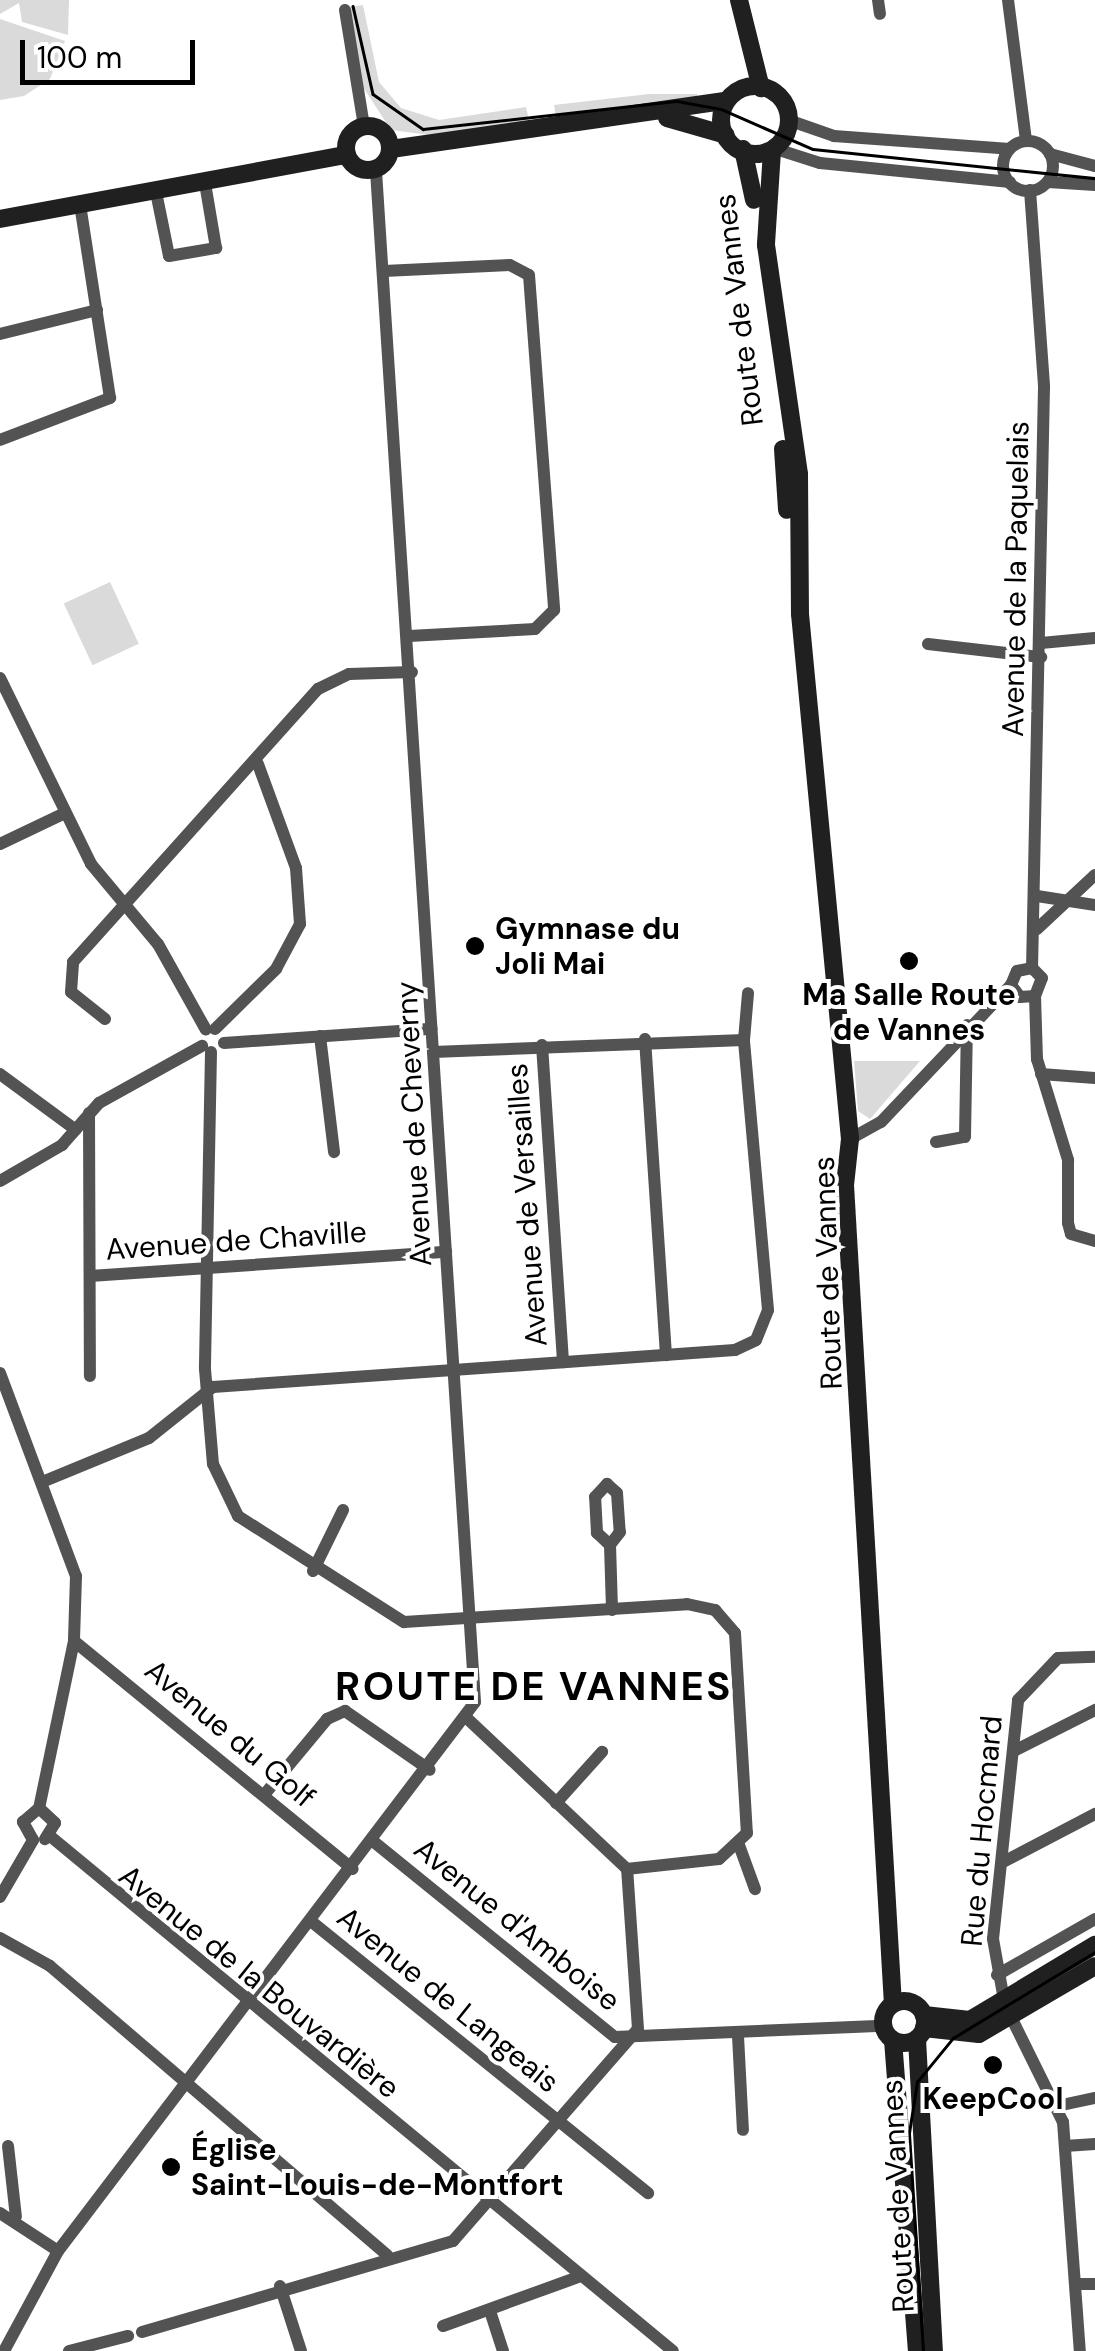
<!DOCTYPE html>
<meta charset="utf-8">
<style>
body{margin:0}
#map{position:relative;width:1095px;height:2351px;overflow:hidden;background:#fff;font-family:"DM Sans",sans-serif}
div>[style]{position:absolute}
[style*='--x']{left:calc(var(--x)*1px);top:calc(var(--y)*1px);width:calc(var(--w)*1px);rotate:calc(var(--a)*1deg)}
.green>*{inset:0;background:#dadada;transform-origin:0 0}
.street>*{height:12px;margin:-6px;padding:0 6px;transform-origin:6px;border-radius:6px;background:#535353}
.street>.ring{margin:-6px;padding:0;box-sizing:content-box;background:none;border:12px solid #535353;border-radius:50%}
.secondary>*{height:18px;margin:-9px;padding:0 9px;transform-origin:9px;border-radius:9px;background:#202020}
.secondary>.ring{margin:-9px;padding:0;box-sizing:content-box;background:none;border:18px solid #202020;border-radius:50%}
.tram>*{height:2.5px;margin:-1.25px;padding:0 1.25px;transform-origin:1.25px;border-radius:1.25px;background:#000}
.dots>*{width:28px;height:28px;translate:-50% -50%;box-sizing:border-box;border:5px solid #fff;border-radius:50%}
span{translate:-50% -50%;white-space:nowrap;text-align:center;line-height:1.15;-webkit-text-stroke:8px #fff;paint-order:stroke}
.street-label{font-size:30px;color:#000}
.poi-label{font-size:30px;color:#000;font-weight:700}
.left{translate:0 -50%;text-align:left}
.district-label{font-size:40px;color:#000;font-weight:700;letter-spacing:2.5px}
.scale{position:absolute;left:20px;top:40px;width:175px;height:45px;box-sizing:border-box;border:5px solid #000;border-top:0;padding-left:12px;font-size:30px;line-height:35px;white-space:nowrap;color:#000;-webkit-text-stroke:8px #fff;paint-order:stroke}
</style>
<div id="map">
<div class="green">
<i style="clip-path:polygon(0 0,69px 0,68px 35px,22px 22px,19px 3px,0 14px)"></i>
<i style="clip-path:polygon(363px 5px,379px 82px,401px 108px,439px 120px,526px 107px,529px 120px,445px 137px,391px 130px,363px 87px,349px 7px)"></i>
<i style="clip-path:polygon(0 19px,65px 41px,50px 79px,24px 96px,0 100px)"></i>
<i style="clip-path:polygon(649px 94px,697px 94px,699px 103px,556px 117px,554px 105px)"></i>
<i style="left:110px;top:582px;width:68px;height:51px;rotate:65deg"></i>
<i style="clip-path:polygon(854px 1061px,920px 1061px,870px 1119px,858px 1111px)"></i>
</div>
<div class="street">
<i style="--x:878;--y:0;--w:14;--a:82"></i>
<i style="--x:1008;--y:0;--w:142;--a:82.7"></i>
<i style="--x:345;--y:10;--w:118;--a:80.7"></i>
<i style="--x:791;--y:121;--w:46;--a:19.2"></i>
<i style="--x:834;--y:136;--w:176;--a:4.2"></i>
<i class="ring" style="left:1003px;top:141px;width:38px;height:38px"></i>
<i style="--x:776;--y:149;--w:46;--a:17.7"></i>
<i style="--x:820;--y:163;--w:191;--a:5.7"></i>
<i style="--x:1050;--y:154;--w:47;--a:14.9"></i>
<i style="--x:1048;--y:182;--w:47;--a:3.7"></i>
<i style="--x:1030;--y:190;--w:197;--a:85.9"></i>
<i style="--x:1044;--y:387;--w:581;--a:91.18"></i>
<i style="--x:156;--y:192;--w:65;--a:78.5"></i>
<i style="--x:169;--y:256;--w:48;--a:-9.7"></i>
<i style="--x:216;--y:248;--w:66;--a:-99.6"></i>
<i style="--x:384;--y:271;--w:126;--a:-2.7"></i>
<i style="--x:510;--y:265;--w:21;--a:28"></i>
<i style="--x:529;--y:275;--w:336;--a:85.7"></i>
<i style="--x:554;--y:610;--w:27;--a:135"></i>
<i style="--x:535;--y:629;--w:126;--a:176.8"></i>
<i style="--x:0;--y:334;--w:100;--a:-13.9"></i>
<i style="--x:0;--y:440;--w:118;--a:-20.9"></i>
<i style="--x:110;--y:398;--w:195;--a:-98.8"></i>
<i style="--x:1041;--y:643;--w:54;--a:-5.3"></i>
<i style="--x:928;--y:644;--w:114;--a:6.6"></i>
<i style="--x:0;--y:678;--w:207;--a:63.9"></i>
<i style="--x:91;--y:864;--w:104;--a:50.1"></i>
<i style="--x:158;--y:944;--w:98;--a:60.8"></i>
<i style="--x:0;--y:844;--w:72;--a:-25.5"></i>
<i style="--x:1037;--y:896;--w:59;--a:8.8"></i>
<i style="--x:1037;--y:929;--w:79;--a:-43"></i>
<i style="--x:1011;--y:985;--w:15;--a:53"></i>
<i style="--x:1020;--y:997;--w:15;--a:-4"></i>
<i style="--x:1035;--y:996;--w:19;--a:-69"></i>
<i style="--x:1042;--y:978;--w:14;--a:-135"></i>
<i style="--x:1011;--y:985;--w:15;--a:-67"></i>
<i style="--x:1017;--y:971;--w:15;--a:-11"></i>
<i style="--x:1035;--y:996;--w:63;--a:88.2"></i>
<i style="--x:1037;--y:1059;--w:106;--a:72.9"></i>
<i style="--x:1068;--y:1160;--w:63;--a:90"></i>
<i style="--x:1068;--y:1223;--w:11;--a:75"></i>
<i style="--x:1071;--y:1234;--w:25;--a:16"></i>
<i style="--x:105;--y:1019;--w:43;--a:-141.5"></i>
<i style="--x:71;--y:992;--w:30;--a:-86"></i>
<i style="--x:73;--y:962;--w:367;--a:-48.1"></i>
<i style="--x:318;--y:689;--w:34;--a:-26"></i>
<i style="--x:349;--y:674;--w:63;--a:-1.8"></i>
<i style="--x:215;--y:1029;--w:86;--a:-44.5"></i>
<i style="--x:276;--y:969;--w:51;--a:-61.9"></i>
<i style="--x:300;--y:924;--w:56;--a:-94.1"></i>
<i style="--x:296;--y:868;--w:111;--a:-110.1"></i>
<i style="--x:320;--y:1036;--w:117;--a:83.1"></i>
<i style="--x:645;--y:1039;--w:317;--a:86.2"></i>
<i style="--x:744;--y:1040;--w:47;--a:-85.1"></i>
<i style="--x:224;--y:1043;--w:208;--a:-3.9"></i>
<i style="--x:542;--y:1045;--w:318;--a:86.2"></i>
<i style="--x:211;--y:1052;--w:317;--a:91.1"></i>
<i style="--x:205;--y:1369;--w:95;--a:85.2"></i>
<i style="--x:213;--y:1464;--w:58;--a:64.3"></i>
<i style="--x:238;--y:1516;--w:197;--a:32.6"></i>
<i style="--x:404;--y:1622;--w:284;--a:-3.6"></i>
<i style="--x:687;--y:1604;--w:29;--a:12"></i>
<i style="--x:715;--y:1610;--w:30;--a:49"></i>
<i style="--x:735;--y:1633;--w:200;--a:86.6"></i>
<i style="--x:747;--y:1833;--w:38;--a:137"></i>
<i style="--x:719;--y:1859;--w:93;--a:173.8"></i>
<i style="--x:0;--y:1074;--w:94;--a:36.4"></i>
<i style="--x:1041;--y:1074;--w:54;--a:4.2"></i>
<i style="--x:89;--y:1113;--w:263;--a:89.8"></i>
<i style="--x:850;--y:1139;--w:35;--a:-29"></i>
<i style="--x:881;--y:1122;--w:189;--a:-46.5"></i>
<i style="--x:936;--y:1142;--w:29;--a:-10"></i>
<i style="--x:965;--y:1137;--w:112;--a:-89"></i>
<i style="--x:0;--y:1181;--w:72;--a:-30.1"></i>
<i style="--x:62;--y:1145;--w:56;--a:-48.6"></i>
<i style="--x:99;--y:1103;--w:118;--a:-29"></i>
<i style="--x:90;--y:1276;--w:357;--a:-3.9"></i>
<i style="--x:0;--y:1373;--w:217;--a:69.5"></i>
<i style="--x:76;--y:1576;--w:65;--a:91.8"></i>
<i style="--x:74;--y:1641;--w:171;--a:101.8"></i>
<i style="--x:47;--y:1480;--w:110;--a:-22.4"></i>
<i style="--x:149;--y:1438;--w:82;--a:-38.6"></i>
<i style="--x:213;--y:1387;--w:523;--a:-4.05"></i>
<i style="--x:735;--y:1350;--w:23;--a:-25"></i>
<i style="--x:756;--y:1340;--w:32;--a:-68"></i>
<i style="--x:768;--y:1310;--w:271;--a:-95.1"></i>
<i style="--x:744;--y:1040;--w:311;--a:177.8"></i>
<i style="--x:610;--y:1545;--w:18;--a:-137"></i>
<i style="--x:597;--y:1533;--w:36;--a:-93"></i>
<i style="--x:595;--y:1497;--w:18;--a:-47"></i>
<i style="--x:607;--y:1484;--w:13;--a:42"></i>
<i style="--x:617;--y:1493;--w:39;--a:86"></i>
<i style="--x:620;--y:1532;--w:16;--a:128"></i>
<i style="--x:610;--y:1545;--w:65;--a:88.2"></i>
<i style="--x:313;--y:1571;--w:68;--a:-63.8"></i>
<i style="--x:74;--y:1641;--w:360;--a:39.3"></i>
<i style="--x:1016;--y:1750;--w:89;--a:-26.9"></i>
<i style="--x:264;--y:1795;--w:99;--a:-50.3"></i>
<i style="--x:327;--y:1719;--w:20;--a:-24"></i>
<i style="--x:345;--y:1711;--w:103;--a:34.8"></i>
<i style="--x:556;--y:1803;--w:69;--a:-48"></i>
<i style="--x:39;--y:1808;--w:22;--a:43"></i>
<i style="--x:55;--y:1823;--w:19;--a:122"></i>
<i style="--x:50;--y:1836;--w:808;--a:39.58"></i>
<i style="--x:33;--y:1840;--w:21;--a:-119"></i>
<i style="--x:23;--y:1822;--w:21;--a:-41"></i>
<i style="--x:374;--y:1842;--w:310;--a:39"></i>
<i style="--x:615;--y:2037;--w:268;--a:-2.4"></i>
<i style="--x:739;--y:1845;--w:47;--a:70"></i>
<i style="--x:1003;--y:1862;--w:104;--a:-27.6"></i>
<i style="--x:0;--y:1897;--w:66;--a:-59.9"></i>
<i style="--x:312;--y:1922;--w:432;--a:38.9"></i>
<i style="--x:0;--y:1938;--w:57;--a:29.2"></i>
<i style="--x:50;--y:1966;--w:444;--a:40.6"></i>
<i style="--x:997;--y:1975;--w:113;--a:-29.7"></i>
<i style="--x:1004;--y:2000;--w:62;--a:-100.2"></i>
<i style="--x:993;--y:1939;--w:240;--a:-84"></i>
<i style="--x:1018;--y:1700;--w:58;--a:-46.4"></i>
<i style="--x:1058;--y:1658;--w:37;--a:-2"></i>
<i style="--x:1011;--y:2017;--w:117;--a:63.7"></i>
<i style="--x:1063;--y:2122;--w:230;--a:85.8"></i>
<i style="--x:738;--y:2036;--w:94;--a:87"></i>
<i style="--x:1057;--y:2106;--w:39;--a:-12"></i>
<i style="--x:8;--y:2146;--w:71;--a:83.6"></i>
<i style="--x:1065;--y:2146;--w:30;--a:-4"></i>
<i style="--x:0;--y:2213;--w:69;--a:33.2"></i>
<i style="--x:1076;--y:2284;--w:19;--a:0"></i>
<i style="--x:280;--y:2286;--w:68;--a:72.1"></i>
<i style="--x:490;--y:2311;--w:42;--a:72"></i>
<i style="--x:443;--y:2326;--w:147;--a:-19.9"></i>
<i style="--x:142;--y:2332;--w:324;--a:-16.3"></i>
<i style="--x:453;--y:2241;--w:281;--a:-48.9"></i>
<i style="--x:638;--y:2029;--w:160;--a:-93.9"></i>
<i style="--x:627;--y:1869;--w:219;--a:-136.7"></i>
<i style="--x:4;--y:2351;--w:114;--a:-61.6"></i>
<i style="--x:58;--y:2251;--w:689;--a:-52.78"></i>
<i style="--x:475;--y:1702;--w:1535;--a:-93.7"></i>
<i style="--x:69;--y:2351;--w:61;--a:-14.3"></i>
</div>
<div class="secondary">
<i style="--x:739;--y:0;--w:91;--a:76"></i>
<i class="ring" style="left:721px;top:86px;width:50px;height:50px"></i>
<i style="--x:667;--y:118;--w:61;--a:16.1"></i>
<i class="ring" style="left:346px;top:126px;width:26px;height:26px"></i>
<i style="--x:391;--y:149;--w:337;--a:-8.2"></i>
<i style="--x:743;--y:149;--w:52;--a:77.8"></i>
<i style="--x:772;--y:151;--w:94;--a:93.7"></i>
<i style="--x:766;--y:245;--w:231;--a:81.8"></i>
<i style="--x:799;--y:474;--w:140;--a:89.6"></i>
<i style="--x:800;--y:614;--w:527;--a:84.56"></i>
<i style="--x:850;--y:1139;--w:46;--a:96.2"></i>
<i style="--x:845;--y:1185;--w:820;--a:86.65"></i>
<i style="--x:0;--y:219;--w:353;--a:-10.5"></i>
<i style="--x:783;--y:449;--w:61;--a:86.2"></i>
<i class="ring" style="left:883px;top:2001px;width:24px;height:24px"></i>
<i style="--x:924;--y:2015;--w:46;--a:6.2"></i>
<i style="--x:970;--y:2020;--w:146;--a:-31"></i>
<i style="--x:924;--y:2028;--w:55;--a:6.2"></i>
<i style="--x:979;--y:2034;--w:134;--a:-30.4"></i>
<i style="--x:917;--y:2039;--w:312;--a:86.9"></i>
<i style="--x:893;--y:2040;--w:312;--a:85.6"></i>
</div>
<div class="tram">
<i style="--x:353;--y:6;--w:90;--a:77.2"></i>
<i style="--x:373;--y:94;--w:61;--a:35"></i>
<i style="--x:423;--y:129;--w:256;--a:-6.3"></i>
<i style="--x:677;--y:101;--w:45;--a:10.3"></i>
<i style="--x:721;--y:109;--w:100;--a:23.5"></i>
<i style="--x:813;--y:149;--w:283;--a:5.9"></i>
<i style="--x:923;--y:2351;--w:218;--a:-93.7"></i>
<i style="--x:909;--y:2133;--w:52;--a:-81.1"></i>
<i style="--x:917;--y:2082;--w:57;--a:-50.7"></i>
<i style="--x:953;--y:2038;--w:166;--a:-31.2"></i>
</div>
<div class="dots">
<i style="left:475px;top:946px;background:#000"></i>
<i style="left:909px;top:961px;background:#000"></i>
<i style="left:993px;top:2065px;background:#000"></i>
<i style="left:171px;top:2167px;background:#000"></i>
</div>
<div class="street-label">
<span style="left:739px;top:310px;rotate:-97deg">Route de Vannes</span>
<span style="left:1016px;top:579px;rotate:-89deg">Avenue de la Paquelais</span>
<span style="left:414px;top:1124px;rotate:-93deg">Avenue de Cheverny</span>
<span style="left:527px;top:1205px;rotate:-94deg">Avenue de Versailles</span>
<span style="left:236px;top:1241px;rotate:-4deg">Avenue de Chaville</span>
<span style="left:828px;top:1273px;rotate:-92deg">Route de Vannes</span>
<span style="left:230px;top:1734px;rotate:40deg">Avenue du Golf</span>
<span style="left:982px;top:1831px;rotate:-85deg">Rue du Hocmard</span>
<span style="left:517px;top:1925px;rotate:39deg">Avenue d'Amboise</span>
<span style="left:259px;top:1982px;rotate:39deg">Avenue de la Bouvardière</span>
<span style="left:448px;top:2000px;rotate:39deg">Avenue de Langeais</span>
<span style="left:898px;top:2196px;rotate:-93deg">Route de Vannes</span>
</div>
<div class="poi-label">
<span class="left" style="left:495px;top:946px">Gymnase du<br>Joli Mai</span>
<span style="left:909px;top:1012px">Ma Salle Route<br>de Vannes</span>
<span style="left:993px;top:2099px">KeepCool</span>
<span class="left" style="left:191px;top:2167px">Église<br>Saint-Louis-de-Montfort</span>
</div>
<div class="district-label">
<span style="left:534px;top:1686px">ROUTE DE VANNES</span>
</div>
<div class="scale">100 m</div>
</div>
